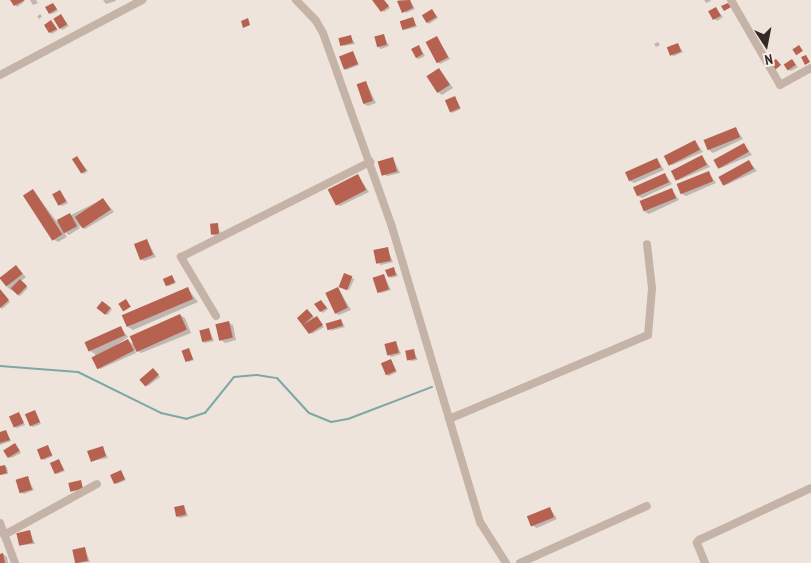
<!DOCTYPE html>
<style>
body{margin:0}
#map{position:relative;width:811px;height:563px;overflow:hidden;background:#eee4db;font-family:"PT Sans Narrow",sans-serif}
div>[style]{position:absolute}
[style*='--x']{left:calc(var(--x)*1px);top:calc(var(--y)*1px);width:calc(var(--w)*1px);rotate:calc(var(--a)*1deg)}
.shadow>*{inset:0;background:#0003;transform-origin:0 0}
.stream>*{height:2px;margin:-1px;padding:0 1px;transform-origin:1px;border-radius:1px;background:#7da8a6}
.building>*{inset:0;background:#b76250;transform-origin:0 0}
.minor>*{height:8px;margin:-4px;padding:0 4px;transform-origin:4px;border-radius:4px;background:#c5b3a8}
span{translate:-50% -50%;white-space:nowrap;text-align:center;line-height:1.15;-webkit-text-stroke:4.5px #f6eee7;paint-order:stroke}
.north{position:absolute;left:741px;top:20px;width:50px;height:50px;-webkit-text-stroke:4px #f6eee7;paint-order:stroke;rotate:169deg;font-size:14px;font-weight:700;line-height:20px;text-align:center;color:#332a28}
.north::after{content:'';display:block;margin:auto;width:18px;height:22px;background:#332a28;clip-path:polygon(50% 0,100% 100%,50% 72%,0 100%)}
</style>
<div id="map">
<div class="shadow">
<i style="clip-path:polygon(12px 0,23px 0,24px 2px,17px 7px)"></i>
<i style="clip-path:polygon(30px 0,36px 0,38px 3px,33px 5px)"></i>
<i style="clip-path:polygon(103px 0,115px 0,116px 1px,106px 4px)"></i>
<i style="clip-path:polygon(374px 0,384px 0,390px 8px,384px 12px)"></i>
<i style="clip-path:polygon(394px 0,410px 0,415px 9px,406px 13px,398px 0)"></i>
<i style="clip-path:polygon(704px 0,710px 0,711px 1px,706px 3px)"></i>
<i style="clip-path:polygon(53px 4px,58px 11px,52px 14px,50px 13px)"></i>
<i style="clip-path:polygon(716px 9px,723px 17px,717px 21px,715px 19px)"></i>
<i style="clip-path:polygon(432px 10px,438px 18px,429px 24px,427px 22px)"></i>
<i style="left:40px;top:14px;width:3px;height:4px;rotate:45deg"></i>
<i style="clip-path:polygon(61px 16px,69px 26px,62px 30px,55px 19px)"></i>
<i style="clip-path:polygon(413px 18px,417px 27px,404px 30px)"></i>
<i style="clip-path:polygon(51px 22px,58px 30px,52px 34px,50px 32px)"></i>
<i style="clip-path:polygon(384px 36px,389px 46px,381px 49px,379px 48px)"></i>
<i style="clip-path:polygon(351px 37px,355px 44px,343px 46px)"></i>
<i style="clip-path:polygon(437px 38px,450px 59px,440px 64px,438px 62px)"></i>
<i style="clip-path:polygon(658px 42px,660px 45px,656px 47px,654px 44px)"></i>
<i style="clip-path:polygon(678px 44px,683px 52px,674px 56px,672px 55px)"></i>
<i style="clip-path:polygon(419px 47px,425px 56px,419px 59px,416px 58px)"></i>
<i style="clip-path:polygon(353px 52px,359px 65px,346px 70px,344px 68px)"></i>
<i style="clip-path:polygon(792px 61px,798px 67px,791px 71px,789px 70px)"></i>
<i style="clip-path:polygon(439px 69px,453px 88px,442px 95px,439px 93px)"></i>
<i style="clip-path:polygon(366px 82px,376px 103px,368px 106px,364px 104px)"></i>
<i style="clip-path:polygon(455px 97px,461px 109px,452px 113px,450px 111px)"></i>
<i style="clip-path:polygon(736px 129px,743px 139px,713px 153px,709px 150px)"></i>
<i style="clip-path:polygon(695px 141px,703px 152px,672px 165px,669px 163px)"></i>
<i style="clip-path:polygon(744px 144px,752px 155px,721px 168px,718px 166px)"></i>
<i style="clip-path:polygon(702px 157px,710px 167px,679px 180px,676px 178px)"></i>
<i style="clip-path:polygon(77px 158px,88px 171px,84px 174px,82px 173px)"></i>
<i style="clip-path:polygon(393px 158px,400px 173px,387px 176px,383px 174px)"></i>
<i style="clip-path:polygon(657px 159px,664px 170px,634px 183px,630px 181px)"></i>
<i style="clip-path:polygon(749px 161px,757px 171px,726px 185px,722px 183px)"></i>
<i style="clip-path:polygon(709px 173px,716px 183px,686px 196px,682px 194px)"></i>
<i style="clip-path:polygon(665px 174px,672px 184px,642px 198px,638px 196px)"></i>
<i style="clip-path:polygon(358px 175px,369px 192px,340px 206px,336px 204px)"></i>
<i style="clip-path:polygon(33px 190px,57px 222px,103px 199px,114px 212px,85px 229px,78px 225px,80px 228px,69px 235px,64px 232px,67px 237px,58px 242px,53px 239px)"></i>
<i style="clip-path:polygon(672px 190px,679px 200px,649px 214px,645px 212px,642px 203px)"></i>
<i style="clip-path:polygon(60px 191px,68px 203px,62px 206px,60px 205px)"></i>
<i style="clip-path:polygon(217px 224px,221px 235px,215px 236px,213px 234px)"></i>
<i style="clip-path:polygon(147px 240px,156px 257px,144px 261px,141px 259px)"></i>
<i style="clip-path:polygon(387px 249px,393px 262px,381px 265px,379px 264px)"></i>
<i style="clip-path:polygon(16px 267px,26px 277px,21px 281px,28px 288px,20px 296px,7px 287px)"></i>
<i style="clip-path:polygon(394px 269px,398px 276px,391px 278px,389px 277px)"></i>
<i style="left:345px;top:275px;width:10px;height:12px;rotate:24deg"></i>
<i style="clip-path:polygon(172px 276px,176px 283px,169px 286px,167px 285px)"></i>
<i style="clip-path:polygon(384px 276px,391px 290px,381px 293px,379px 292px)"></i>
<i style="clip-path:polygon(338px 288px,351px 310px,339px 315px,335px 313px)"></i>
<i style="clip-path:polygon(188px 289px,198px 302px,133px 330px,128px 327px)"></i>
<i style="clip-path:polygon(0 293px,10px 302px,2px 309px,0 307px)"></i>
<i style="clip-path:polygon(321px 301px,328px 309px,323px 313px,321px 311px)"></i>
<i style="clip-path:polygon(105px 303px,112px 309px,108px 315px,105px 314px)"></i>
<i style="clip-path:polygon(309px 312px,324px 327px,312px 334px,299px 318px)"></i>
<i style="clip-path:polygon(180px 315px,185px 318px,191px 333px,141px 353px,135px 349px,136px 353px,100px 369px,97px 366px,95px 354px,90px 351px,121px 328px,128px 337px,115px 346px,128px 341px,133px 344px)"></i>
<i style="clip-path:polygon(341px 320px,345px 327px,330px 331px)"></i>
<i style="clip-path:polygon(229px 323px,233px 325px,236px 340px,225px 343px,221px 340px)"></i>
<i style="clip-path:polygon(209px 329px,214px 341px,205px 343px,203px 342px)"></i>
<i style="clip-path:polygon(396px 342px,401px 354px,391px 357px,389px 355px)"></i>
<i style="clip-path:polygon(188px 349px,194px 360px,189px 362px,187px 361px)"></i>
<i style="clip-path:polygon(413px 350px,418px 360px,411px 361px,409px 360px)"></i>
<i style="clip-path:polygon(391px 360px,397px 372px,389px 376px,387px 374px)"></i>
<i style="clip-path:polygon(155px 371px,160px 377px,148px 386px,145px 385px)"></i>
<i style="clip-path:polygon(35px 412px,41px 424px,33px 427px,31px 426px)"></i>
<i style="clip-path:polygon(19px 414px,25px 425px,17px 428px,15px 427px)"></i>
<i style="clip-path:polygon(6px 431px,11px 441px,0 445px,0 434px)"></i>
<i style="clip-path:polygon(15px 444px,21px 453px,11px 458px,9px 457px)"></i>
<i style="clip-path:polygon(47px 446px,53px 456px,44px 460px,42px 458px)"></i>
<i style="clip-path:polygon(102px 447px,108px 458px,92px 461px)"></i>
<i style="clip-path:polygon(59px 461px,65px 471px,57px 474px,55px 473px)"></i>
<i style="clip-path:polygon(0 467px,7px 467px,8px 474px,0 475px)"></i>
<i style="clip-path:polygon(120px 471px,126px 480px,117px 484px,115px 482px)"></i>
<i style="clip-path:polygon(27px 478px,34px 490px,24px 494px,22px 493px)"></i>
<i style="clip-path:polygon(184px 506px,188px 516px,180px 518px,178px 517px)"></i>
<i style="clip-path:polygon(550px 508px,557px 519px,537px 528px,533px 526px)"></i>
<i style="clip-path:polygon(30px 532px,35px 544px,21px 545px)"></i>
<i style="clip-path:polygon(85px 549px,90px 562px,76px 563px)"></i>
<i style="clip-path:polygon(3px 554px,7px 557px,8px 563px,0 563px)"></i>
</div>
<div class="stream">
<i style="--x:0;--y:366;--w:78;--a:4.4"></i>
<i style="--x:78;--y:372;--w:93;--a:26.3"></i>
<i style="--x:161;--y:413;--w:26;--a:13"></i>
<i style="--x:186;--y:419;--w:20;--a:-18"></i>
<i style="--x:205;--y:413;--w:46;--a:-51.1"></i>
<i style="--x:234;--y:377;--w:23;--a:-5"></i>
<i style="--x:257;--y:375;--w:20;--a:9"></i>
<i style="--x:277;--y:378;--w:47;--a:47.6"></i>
<i style="--x:309;--y:413;--w:24;--a:22"></i>
<i style="--x:331;--y:422;--w:17;--a:-10"></i>
<i style="--x:348;--y:419;--w:90;--a:-20.9"></i>
</div>
<div class="building">
<i style="clip-path:polygon(10px 0,25px 0,14px 6px)"></i>
<i style="clip-path:polygon(372px 0,384px 0,389px 6px,381px 12px)"></i>
<i style="clip-path:polygon(410px 0,413px 8px,402px 13px,397px 1px)"></i>
<i style="clip-path:polygon(53px 3px,57px 9px,49px 14px,45px 7px)"></i>
<i style="clip-path:polygon(728px 3px,731px 7px,724px 11px,721px 6px)"></i>
<i style="left:716px;top:7px;width:10px;height:9px;rotate:61deg"></i>
<i style="left:432px;top:9px;width:9px;height:12px;rotate:58deg"></i>
<i style="left:61px;top:14px;width:12px;height:9px;rotate:59deg"></i>
<i style="left:413px;top:17px;width:9px;height:14px;rotate:72deg"></i>
<i style="clip-path:polygon(248px 18px,250px 25px,243px 28px,241px 21px)"></i>
<i style="clip-path:polygon(51px 20px,57px 29px,49px 33px,44px 25px)"></i>
<i style="left:384px;top:34px;width:11px;height:10px;rotate:75deg"></i>
<i style="left:351px;top:35px;width:8px;height:13px;rotate:76deg"></i>
<i style="left:437px;top:36px;width:24px;height:13px;rotate:62deg"></i>
<i style="left:678px;top:43px;width:9px;height:12px;rotate:69deg"></i>
<i style="clip-path:polygon(419px 45px,423px 54px,416px 58px,411px 49px)"></i>
<i style="left:799px;top:45px;width:7px;height:8px;rotate:56deg"></i>
<i style="left:353px;top:51px;width:14px;height:15px;rotate:69deg"></i>
<i style="clip-path:polygon(806px 55px,810px 62px,805px 65px,801px 57px)"></i>
<i style="clip-path:polygon(776px 59px,781px 65px,775px 70px,770px 63px)"></i>
<i style="left:792px;top:59px;width:7px;height:10px;rotate:56deg"></i>
<i style="left:439px;top:68px;width:20px;height:15px;rotate:57deg"></i>
<i style="left:366px;top:81px;width:21px;height:10px;rotate:71deg"></i>
<i style="left:455px;top:96px;width:13px;height:11px;rotate:67deg"></i>
<i style="left:736px;top:127px;width:11px;height:35px;rotate:68deg"></i>
<i style="left:695px;top:140px;width:11px;height:35px;rotate:63deg"></i>
<i style="left:744px;top:143px;width:10px;height:35px;rotate:61deg"></i>
<i style="left:702px;top:155px;width:11px;height:35px;rotate:63deg"></i>
<i style="left:77px;top:156px;width:17px;height:6px;rotate:57deg"></i>
<i style="left:393px;top:157px;width:15px;height:16px;rotate:74deg"></i>
<i style="left:657px;top:158px;width:10px;height:35px;rotate:66deg"></i>
<i style="left:749px;top:160px;width:10px;height:35px;rotate:61deg"></i>
<i style="left:709px;top:171px;width:11px;height:35px;rotate:68deg"></i>
<i style="left:665px;top:173px;width:10px;height:35px;rotate:66deg"></i>
<i style="left:358px;top:174px;width:18px;height:34px;rotate:63deg"></i>
<i style="left:672px;top:188px;width:11px;height:35px;rotate:68deg"></i>
<i style="left:33px;top:189px;width:54px;height:12px;rotate:57deg"></i>
<i style="left:60px;top:190px;width:13px;height:9px;rotate:61deg"></i>
<i style="left:103px;top:198px;width:14px;height:34px;rotate:56deg"></i>
<i style="left:70px;top:213px;width:15px;height:15px;rotate:62deg"></i>
<i style="left:218px;top:223px;width:11px;height:8px;rotate:85deg"></i>
<i style="left:147px;top:239px;width:17px;height:14px;rotate:69deg"></i>
<i style="left:388px;top:247px;width:14px;height:15px;rotate:78deg"></i>
<i style="left:16px;top:265px;width:11px;height:21px;rotate:52deg"></i>
<i style="clip-path:polygon(394px 267px,396px 275px,388px 277px,385px 270px)"></i>
<i style="left:344px;top:273px;width:9px;height:15px;rotate:21deg"></i>
<i style="left:384px;top:274px;width:16px;height:12px;rotate:72deg"></i>
<i style="left:172px;top:275px;width:8px;height:10px;rotate:67deg"></i>
<i style="left:20px;top:279px;width:10px;height:13px;rotate:45deg"></i>
<i style="left:188px;top:287px;width:13px;height:72px;rotate:67deg"></i>
<i style="left:338px;top:287px;width:23px;height:14px;rotate:65deg"></i>
<i style="clip-path:polygon(0 289px,9px 300px,0 308px)"></i>
<i style="left:126px;top:299px;width:9px;height:9px;rotate:58deg"></i>
<i style="clip-path:polygon(321px 300px,327px 308px,320px 312px,314px 304px)"></i>
<i style="left:102px;top:301px;width:11px;height:9px;rotate:38deg"></i>
<i style="clip-path:polygon(307px 309px,313px 316px,303px 325px,317px 316px,323px 325px,309px 334px,297px 318px)"></i>
<i style="left:180px;top:314px;width:17px;height:55px;rotate:66deg"></i>
<i style="left:341px;top:319px;width:7px;height:16px;rotate:74deg"></i>
<i style="left:229px;top:321px;width:17px;height:14px;rotate:77deg"></i>
<i style="left:121px;top:326px;width:10px;height:40px;rotate:66deg"></i>
<i style="left:209px;top:328px;width:12px;height:10px;rotate:76deg"></i>
<i style="left:128px;top:339px;width:13px;height:41px;rotate:63deg"></i>
<i style="left:396px;top:341px;width:12px;height:12px;rotate:76deg"></i>
<i style="left:189px;top:348px;width:12px;height:8px;rotate:70deg"></i>
<i style="left:414px;top:349px;width:10px;height:9px;rotate:79deg"></i>
<i style="left:391px;top:359px;width:13px;height:11px;rotate:67deg"></i>
<i style="left:153px;top:368px;width:9px;height:18px;rotate:49deg"></i>
<i style="left:35px;top:410px;width:13px;height:11px;rotate:67deg"></i>
<i style="left:19px;top:412px;width:12px;height:11px;rotate:66deg"></i>
<i style="clip-path:polygon(6px 430px,10px 440px,0 443px,0 432px)"></i>
<i style="left:15px;top:443px;width:9px;height:14px;rotate:58deg"></i>
<i style="left:48px;top:445px;width:11px;height:12px;rotate:68deg"></i>
<i style="clip-path:polygon(103px 446px,106px 456px,91px 462px,87px 451px)"></i>
<i style="left:59px;top:459px;width:12px;height:10px;rotate:66deg"></i>
<i style="clip-path:polygon(5px 465px,7px 473px,0 475px,0 466px)"></i>
<i style="left:121px;top:470px;width:10px;height:12px;rotate:66deg"></i>
<i style="left:28px;top:476px;width:14px;height:13px;rotate:73deg"></i>
<i style="left:81px;top:480px;width:9px;height:13px;rotate:77deg"></i>
<i style="left:184px;top:505px;width:10px;height:10px;rotate:79deg"></i>
<i style="left:550px;top:507px;width:11px;height:25px;rotate:68deg"></i>
<i style="left:30px;top:530px;width:13px;height:14px;rotate:77deg"></i>
<i style="left:85px;top:547px;width:14px;height:13px;rotate:78deg"></i>
<i style="clip-path:polygon(3px 553px,5px 563px,0 563px,0 554px)"></i>
</div>
<div class="minor">
<i style="--x:296;--y:0;--w:29;--a:46"></i>
<i style="--x:316;--y:21;--w:14;--a:60"></i>
<i style="--x:323;--y:33;--w:206;--a:70.4"></i>
<i style="--x:392;--y:227;--w:308;--a:73.4"></i>
<i style="--x:480;--y:522;--w:49;--a:57.6"></i>
<i style="--x:731;--y:0;--w:98;--a:60"></i>
<i style="--x:780;--y:85;--w:35;--a:-29"></i>
<i style="--x:0;--y:75;--w:161;--a:-27.8"></i>
<i style="--x:216;--y:316;--w:69;--a:-120.7"></i>
<i style="--x:181;--y:257;--w:212;--a:-26.7"></i>
<i style="--x:449;--y:419;--w:216;--a:-22.9"></i>
<i style="--x:648;--y:335;--w:47;--a:-85.1"></i>
<i style="--x:652;--y:288;--w:44;--a:-96.5"></i>
<i style="--x:0;--y:523;--w:43;--a:69.4"></i>
<i style="--x:4;--y:535;--w:106;--a:-28.7"></i>
<i style="--x:520;--y:563;--w:139;--a:-24.2"></i>
<i style="--x:705;--y:563;--w:22;--a:-112"></i>
<i style="--x:697;--y:543;--w:4;--a:-56"></i>
<i style="--x:699;--y:540;--w:123;--a:-24.9"></i>
</div>
<div class="north">N</div>
</div>
